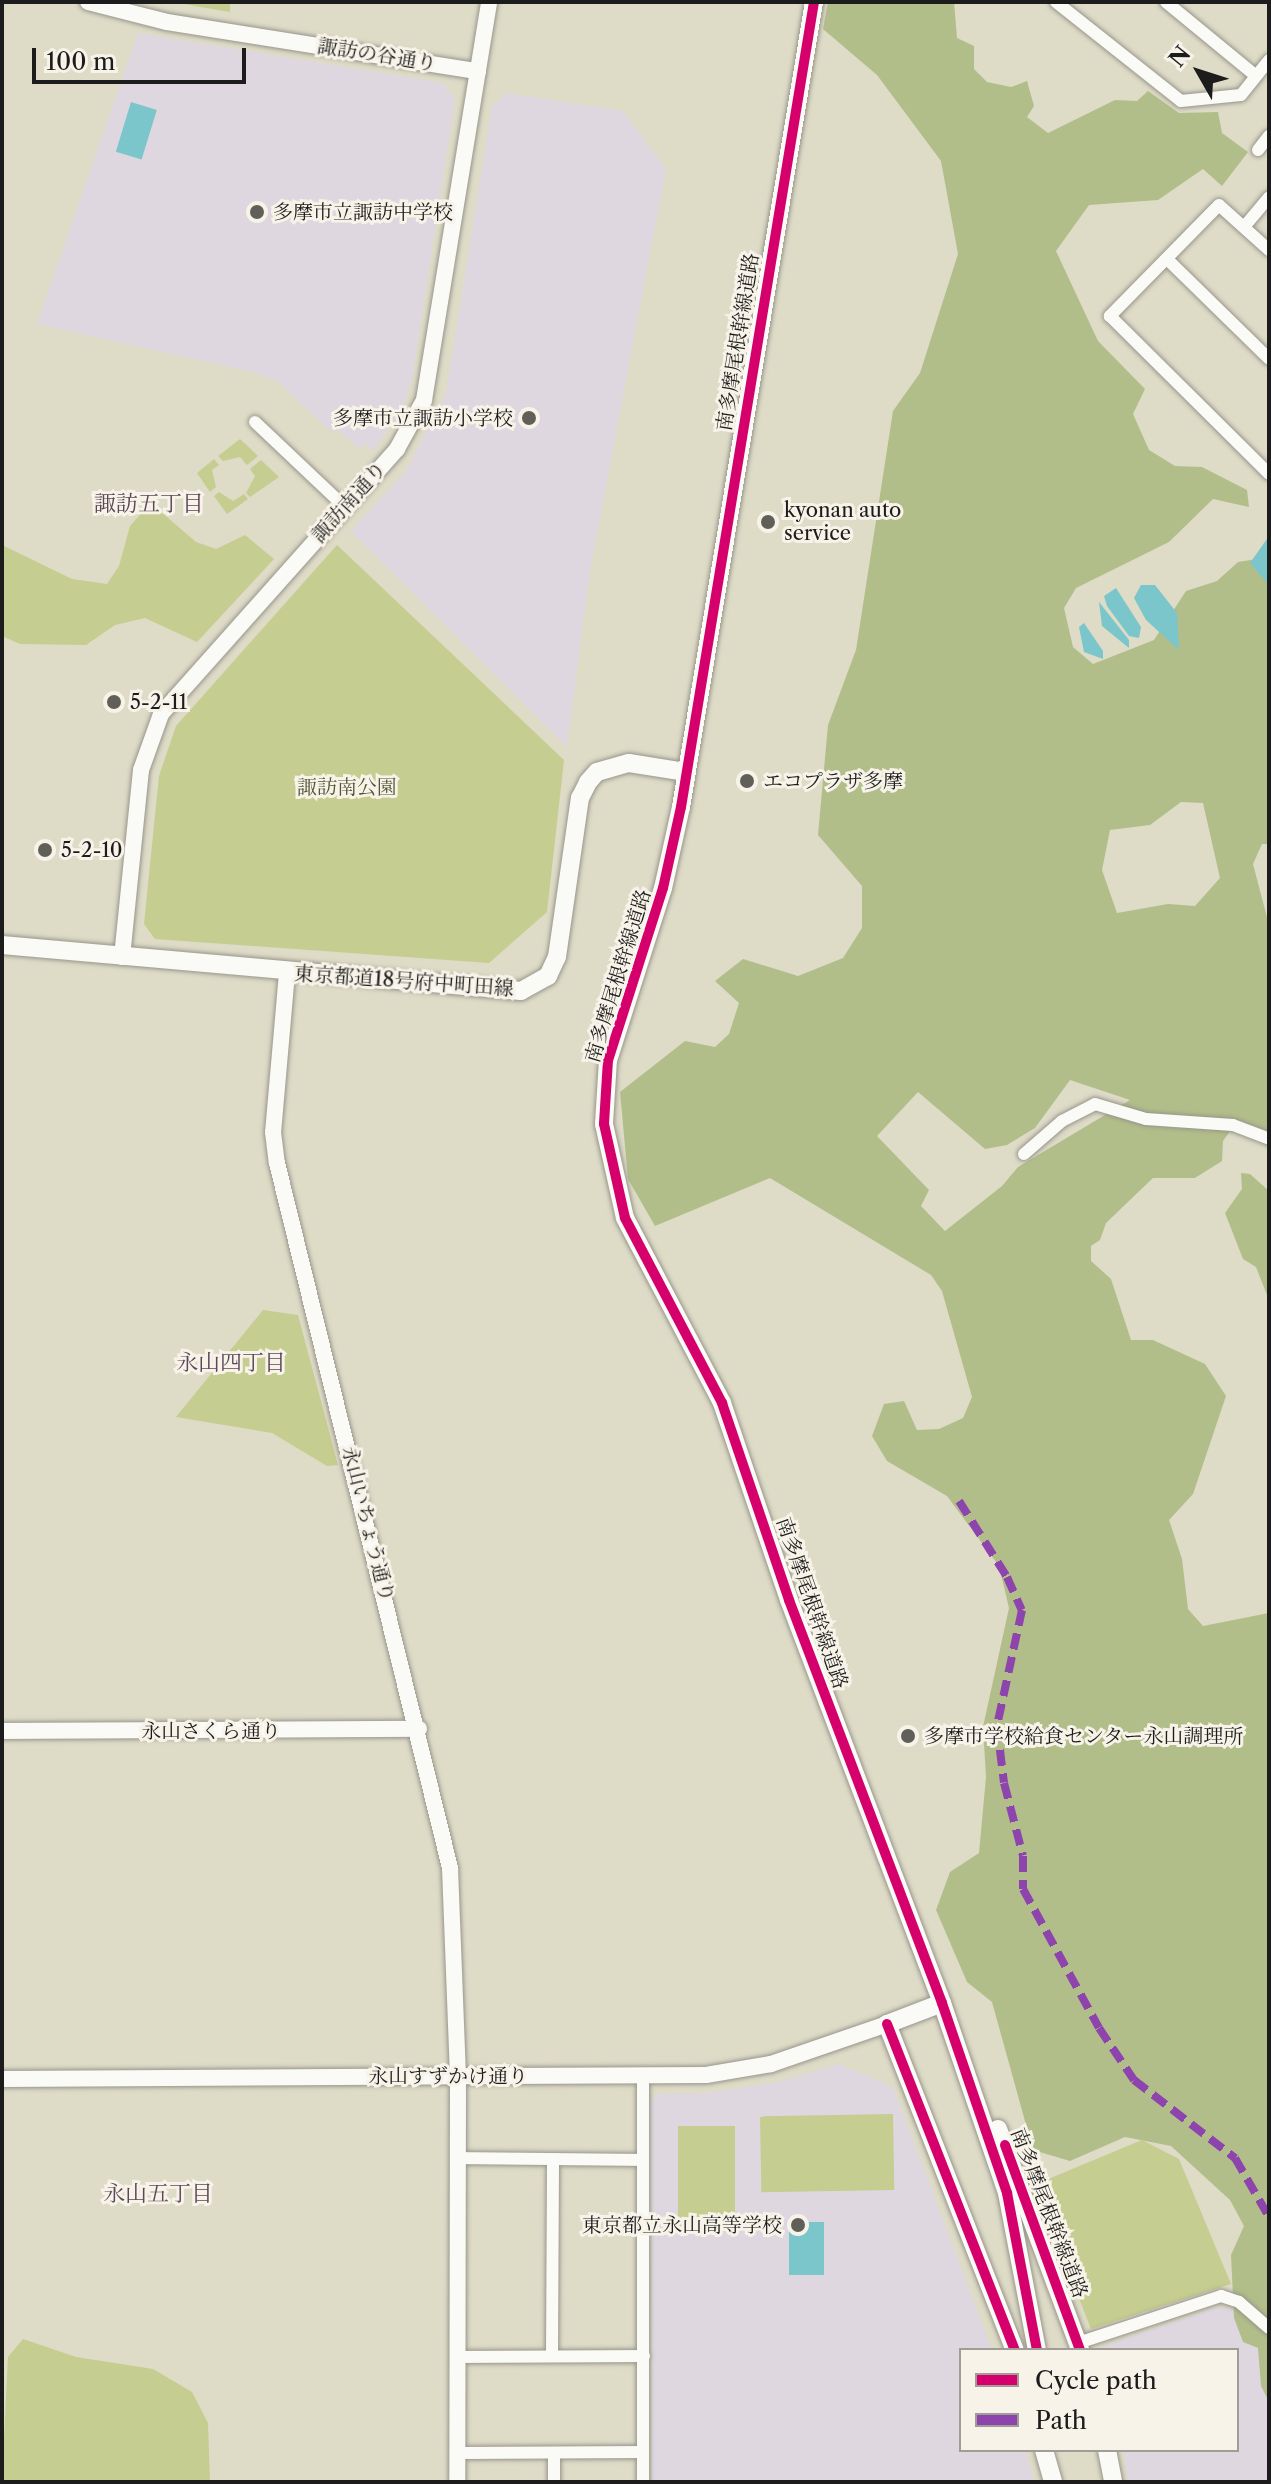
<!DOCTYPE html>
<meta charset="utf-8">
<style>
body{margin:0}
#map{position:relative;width:1271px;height:2484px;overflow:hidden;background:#dedbc7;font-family:"Libre Caslon Text","Noto Serif JP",serif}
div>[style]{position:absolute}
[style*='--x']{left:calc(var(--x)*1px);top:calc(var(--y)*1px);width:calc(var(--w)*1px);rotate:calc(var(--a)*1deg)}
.built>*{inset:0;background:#dfd7e0}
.green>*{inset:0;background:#c6cd90;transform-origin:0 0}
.forest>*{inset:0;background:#b2be8a}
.water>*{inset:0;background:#7bc6ca;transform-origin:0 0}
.roads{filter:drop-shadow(0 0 2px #98968b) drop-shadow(0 0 2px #98968b)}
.street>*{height:12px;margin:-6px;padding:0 6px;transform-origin:6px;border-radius:6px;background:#fafaf7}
.secondary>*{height:16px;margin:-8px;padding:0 8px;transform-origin:8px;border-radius:8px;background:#fafaf7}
.primary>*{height:18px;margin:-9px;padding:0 9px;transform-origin:9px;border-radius:9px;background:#fafaf7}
.quiet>*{height:8px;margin-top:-4px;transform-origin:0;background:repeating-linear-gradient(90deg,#8e44ad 0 16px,transparent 0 24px)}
.cycleway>*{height:10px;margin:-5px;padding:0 5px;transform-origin:5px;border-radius:5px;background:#d6006c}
.dots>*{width:22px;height:22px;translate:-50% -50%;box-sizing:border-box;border:4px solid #f7f3e8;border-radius:50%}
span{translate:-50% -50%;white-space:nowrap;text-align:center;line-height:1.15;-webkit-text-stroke:6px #f7f3e8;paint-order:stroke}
.street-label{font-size:20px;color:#1c1c1c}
.poi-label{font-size:20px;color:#1c1c1c}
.left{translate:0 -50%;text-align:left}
.right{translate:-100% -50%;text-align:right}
.park-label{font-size:20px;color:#515635}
.neighbourhood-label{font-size:22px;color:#5c4758}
.frame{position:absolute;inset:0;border:4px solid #1c1c1c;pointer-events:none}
.legend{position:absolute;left:959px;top:2348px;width:280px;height:104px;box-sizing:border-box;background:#f7f3e8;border:2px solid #9f9d96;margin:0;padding:10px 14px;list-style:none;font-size:24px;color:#1c1c1c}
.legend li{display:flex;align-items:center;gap:16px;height:40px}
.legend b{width:40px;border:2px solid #9f9d96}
.north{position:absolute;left:1159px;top:32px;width:80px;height:80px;-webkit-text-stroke:6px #f7f3e8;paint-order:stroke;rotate:309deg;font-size:22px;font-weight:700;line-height:32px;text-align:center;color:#1c1c1c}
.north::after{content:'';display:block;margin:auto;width:28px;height:36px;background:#1c1c1c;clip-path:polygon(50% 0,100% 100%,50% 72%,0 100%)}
.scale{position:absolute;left:32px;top:48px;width:214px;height:36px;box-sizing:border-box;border:4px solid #1c1c1c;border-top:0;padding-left:10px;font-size:24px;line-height:28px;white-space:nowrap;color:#1c1c1c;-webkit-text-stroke:6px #f7f3e8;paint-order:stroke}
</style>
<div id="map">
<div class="built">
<i style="clip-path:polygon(138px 33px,443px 83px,455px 99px,412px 379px,402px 409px,373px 451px,365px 443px,360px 449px,337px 429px,332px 432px,277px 381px,253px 372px,37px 324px)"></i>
<i style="clip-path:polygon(507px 93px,623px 111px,666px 169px,590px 570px,567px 747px,351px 531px,406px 471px,446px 394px,492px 105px)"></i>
<i style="clip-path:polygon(839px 2064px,893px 2087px,992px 2350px,961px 2350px,961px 2450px,1026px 2450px,1034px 2482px,652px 2482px,650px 2101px,657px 2094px,707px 2093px,778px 2082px)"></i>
<i style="clip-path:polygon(1217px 2307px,1233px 2309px,1269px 2348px,1269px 2482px,1128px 2482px,1123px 2450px,1237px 2450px,1237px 2350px,1098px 2348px)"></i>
</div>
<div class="green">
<i style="clip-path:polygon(172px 2px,230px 2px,230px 12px)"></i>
<i style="clip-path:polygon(240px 439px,258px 456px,247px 465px,240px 457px,223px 461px,218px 456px)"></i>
<i style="clip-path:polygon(214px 459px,219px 465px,212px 470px,216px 487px,210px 492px,197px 473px)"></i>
<i style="clip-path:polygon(261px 460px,279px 477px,250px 497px,246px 493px,255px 476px,250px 469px)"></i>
<i style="clip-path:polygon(219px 492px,233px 501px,244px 494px,248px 499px,227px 514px,214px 496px)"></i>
<i style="clip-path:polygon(145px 509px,161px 512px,196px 542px,216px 549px,245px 535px,274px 559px,197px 642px,145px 618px,115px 625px,86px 645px,20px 644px,2px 636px,2px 545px,72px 579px,107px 584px,119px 566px,130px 526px)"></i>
<i style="clip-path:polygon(337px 545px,564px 760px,547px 912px,489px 963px,155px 939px,144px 924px,159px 776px,176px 726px)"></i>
<i style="clip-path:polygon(263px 1310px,298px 1315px,338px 1465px,327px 1466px,272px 1433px,176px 1417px)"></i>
<i style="left:893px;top:2114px;width:76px;height:133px;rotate:89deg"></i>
<i style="left:735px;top:2126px;width:100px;height:57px;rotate:90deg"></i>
<i style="clip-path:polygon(1142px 2140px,1179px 2159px,1231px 2284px,1091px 2329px,1034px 2185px)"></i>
<i style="clip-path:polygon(23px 2339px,76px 2357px,153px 2369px,192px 2392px,208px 2423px,210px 2482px,2px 2482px,8px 2357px)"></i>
</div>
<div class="forest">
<i style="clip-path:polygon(evenodd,828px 2px,954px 2px,957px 38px,974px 46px,974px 69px,987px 82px,1011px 87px,1027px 81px,1034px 106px,1027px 117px,1048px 133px,1115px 100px,1137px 101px,1148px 91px,1179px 113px,1218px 112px,1222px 133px,1248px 152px,1222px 186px,1203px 169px,1158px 200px,1089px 205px,1056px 251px,1098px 341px,1145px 389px,1133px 414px,1149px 450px,1175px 466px,1202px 467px,1247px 490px,1249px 507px,1213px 499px,1169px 542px,1076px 588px,1064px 608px,1073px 647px,1093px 664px,1154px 640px,1186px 591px,1217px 581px,1238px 562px,1269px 557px,1269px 844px,1262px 844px,1253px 864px,1269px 925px,1269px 1132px,1238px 1120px,1223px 1141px,1222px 1161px,1195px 1178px,1153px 1178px,1106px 1223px,1100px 1240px,1091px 1246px,1091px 1261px,1111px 1279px,1131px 1340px,1153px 1340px,1205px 1364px,1226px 1396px,1193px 1494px,1169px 1520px,1182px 1559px,1188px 1609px,1203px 1626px,1269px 1613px,1269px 2402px,1261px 2386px,1258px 2348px,1243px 2342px,1234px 2318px,1231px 2255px,1244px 2226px,1230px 2200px,1171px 2146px,1125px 2137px,1070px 2161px,1033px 2150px,992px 2002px,967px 1982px,936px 1910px,950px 1872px,979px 1853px,986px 1777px,983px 1727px,1009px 1608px,999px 1566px,947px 1496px,887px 1461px,872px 1436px,884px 1404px,904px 1401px,917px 1430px,939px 1429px,963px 1418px,972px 1397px,942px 1291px,931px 1275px,770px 1178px,655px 1226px,628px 1179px,620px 1092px,685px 1041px,715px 1047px,729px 1034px,739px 1003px,715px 981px,743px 959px,798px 976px,843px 958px,862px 928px,862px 886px,818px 835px,828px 725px,856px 650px,893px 411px,920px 373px,958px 254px,941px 161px,877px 75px,823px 29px,828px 2px,1181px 802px,1203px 803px,1220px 878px,1195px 906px,1168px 904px,1117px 913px,1102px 870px,1110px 830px,1150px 825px,1181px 802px,828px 2px,1070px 1080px,1130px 1100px,1018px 1167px,1002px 1186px,945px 1231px,921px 1206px,929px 1190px,877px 1136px,918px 1092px,985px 1149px,1007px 1145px,1035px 1128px,1070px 1080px)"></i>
<i style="clip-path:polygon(1241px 1173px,1250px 1174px,1269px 1191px,1269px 1300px,1256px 1267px,1243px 1259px,1225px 1213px,1242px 1189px)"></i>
</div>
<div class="water">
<i style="left:131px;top:102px;width:27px;height:52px;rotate:17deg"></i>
<i style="clip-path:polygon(1269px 536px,1269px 582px,1267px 583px,1250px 563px)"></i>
<i style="clip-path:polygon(1141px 585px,1155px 585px,1177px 613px,1179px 650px,1146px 620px,1134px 598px)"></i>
<i style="clip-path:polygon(1116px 588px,1141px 627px,1139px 638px,1129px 636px,1107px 606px,1104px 596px)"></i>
<i style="clip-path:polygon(1099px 602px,1129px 640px,1129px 648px,1102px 626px)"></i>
<i style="clip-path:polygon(1084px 623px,1103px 651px,1103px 659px,1084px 652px,1079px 627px)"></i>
<i style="left:789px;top:2222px;width:35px;height:53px"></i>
</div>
<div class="roads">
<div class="street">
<i style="--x:1056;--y:2;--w:159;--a:38.4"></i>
<i style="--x:1181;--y:101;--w:60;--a:-5.7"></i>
<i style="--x:1241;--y:95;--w:45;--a:-51.3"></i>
<i style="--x:1166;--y:2;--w:115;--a:39.4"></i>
<i style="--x:1258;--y:150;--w:18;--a:-52"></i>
<i style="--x:1244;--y:227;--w:39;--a:-50"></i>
<i style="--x:1269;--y:250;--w:67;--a:-138"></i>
<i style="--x:1219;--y:205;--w:156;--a:134.5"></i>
<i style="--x:1110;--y:316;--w:224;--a:44.8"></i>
<i style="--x:1167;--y:259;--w:143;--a:44.4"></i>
<i style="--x:255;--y:422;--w:124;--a:43.4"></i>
<i style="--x:1024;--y:1154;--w:50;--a:-41"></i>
<i style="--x:1062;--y:1121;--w:37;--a:-27"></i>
<i style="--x:1095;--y:1104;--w:53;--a:16.4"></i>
<i style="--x:1146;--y:1119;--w:87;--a:3.9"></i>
<i style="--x:1233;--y:1125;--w:39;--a:21"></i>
<i style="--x:643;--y:2075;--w:407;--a:90"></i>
<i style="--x:457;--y:2158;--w:186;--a:0.6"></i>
<i style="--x:1078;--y:2343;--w:151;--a:-18.2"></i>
<i style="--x:1221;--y:2296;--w:19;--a:18"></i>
<i style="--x:1239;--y:2302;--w:40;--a:41"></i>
<i style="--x:552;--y:2356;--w:196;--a:-89.7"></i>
<i style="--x:459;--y:2357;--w:185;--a:-0.3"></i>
<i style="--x:458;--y:2453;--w:185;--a:-0.3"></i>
<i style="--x:554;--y:2454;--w:28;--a:90"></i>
</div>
<div class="secondary">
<i style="--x:88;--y:2;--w:81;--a:14.2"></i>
<i style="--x:167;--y:22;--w:315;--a:9"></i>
<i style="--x:122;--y:957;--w:188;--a:-84.2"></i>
<i style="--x:141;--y:770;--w:59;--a:-70.3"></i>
<i style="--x:161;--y:714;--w:355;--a:-48.3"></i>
<i style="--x:397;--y:449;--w:56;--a:-61.1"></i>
<i style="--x:424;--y:400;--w:403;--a:-80.7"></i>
<i style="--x:287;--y:973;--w:160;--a:95"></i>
<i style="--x:273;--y:1132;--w:31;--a:83"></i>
<i style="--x:277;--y:1163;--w:726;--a:76.21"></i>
<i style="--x:450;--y:1868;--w:209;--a:87.8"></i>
<i style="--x:458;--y:2077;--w:405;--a:90.1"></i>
<i style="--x:2;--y:1731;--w:417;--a:-0.3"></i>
<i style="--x:2;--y:2079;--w:704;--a:-0.33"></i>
<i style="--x:706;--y:2075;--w:66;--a:-9.6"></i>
<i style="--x:771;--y:2064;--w:123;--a:-19"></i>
</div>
<div class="primary">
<i style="--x:814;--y:2;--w:816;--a:99.38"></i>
<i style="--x:681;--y:807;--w:83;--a:102.5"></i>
<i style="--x:663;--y:888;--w:181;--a:107.7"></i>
<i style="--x:608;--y:1060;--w:64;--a:93.6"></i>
<i style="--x:604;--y:1124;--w:96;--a:77.4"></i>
<i style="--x:625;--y:1218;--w:209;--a:62.3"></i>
<i style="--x:722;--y:1403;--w:208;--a:71.2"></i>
<i style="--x:789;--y:1600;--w:431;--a:69.2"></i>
<i style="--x:942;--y:2003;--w:201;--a:71.1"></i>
<i style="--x:1007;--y:2193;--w:160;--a:79.2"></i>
<i style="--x:2;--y:945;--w:521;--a:5.07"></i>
<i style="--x:521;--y:991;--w:31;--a:-29"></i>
<i style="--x:548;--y:976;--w:21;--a:-65"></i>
<i style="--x:557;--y:957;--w:161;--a:-81.8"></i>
<i style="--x:580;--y:798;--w:18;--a:-63"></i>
<i style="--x:588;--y:782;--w:13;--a:-48"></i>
<i style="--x:597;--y:772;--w:33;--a:-16"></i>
<i style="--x:629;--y:763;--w:58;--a:9"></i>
<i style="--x:942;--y:2003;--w:59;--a:159.1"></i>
<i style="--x:887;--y:2024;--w:350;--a:68.6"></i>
<i style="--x:998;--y:2129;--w:236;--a:69.6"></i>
<i style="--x:1044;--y:2450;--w:33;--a:74"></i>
<i style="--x:1107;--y:2450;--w:33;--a:79"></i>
</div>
</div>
<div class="quiet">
<i style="--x:959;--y:1501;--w:90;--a:57.7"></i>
<i style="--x:1007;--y:1577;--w:36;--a:66"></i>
<i style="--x:1022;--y:1610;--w:119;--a:102.2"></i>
<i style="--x:997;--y:1726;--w:57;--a:83"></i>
<i style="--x:1004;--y:1783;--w:75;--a:75.4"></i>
<i style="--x:1023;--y:1856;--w:33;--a:90"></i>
<i style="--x:1023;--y:1889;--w:158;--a:61.3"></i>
<i style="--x:1099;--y:2028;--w:63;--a:56.1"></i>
<i style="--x:1134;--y:2080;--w:128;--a:37.7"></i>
<i style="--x:1235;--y:2158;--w:68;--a:60"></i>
</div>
<div class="cycleway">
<i style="--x:814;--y:2;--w:816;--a:99.38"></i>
<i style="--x:681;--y:807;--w:83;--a:102.5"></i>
<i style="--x:663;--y:888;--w:181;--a:107.7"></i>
<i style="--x:608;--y:1060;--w:64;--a:93.6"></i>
<i style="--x:604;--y:1124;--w:96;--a:77.4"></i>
<i style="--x:625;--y:1218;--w:209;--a:62.3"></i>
<i style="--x:722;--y:1403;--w:208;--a:71.2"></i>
<i style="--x:789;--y:1600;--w:431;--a:69.2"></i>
<i style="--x:942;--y:2003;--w:201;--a:71.1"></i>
<i style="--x:1007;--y:2193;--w:160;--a:79.2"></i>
<i style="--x:887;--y:2024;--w:350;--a:68.6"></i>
<i style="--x:1005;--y:2145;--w:218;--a:69.9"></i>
</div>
<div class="dots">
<i style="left:257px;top:212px;background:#605f58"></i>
<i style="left:529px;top:418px;background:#605f58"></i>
<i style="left:768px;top:522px;background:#605f58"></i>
<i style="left:114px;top:702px;background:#605f58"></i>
<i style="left:747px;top:781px;background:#605f58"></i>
<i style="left:45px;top:850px;background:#605f58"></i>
<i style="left:908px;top:1736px;background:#605f58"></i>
<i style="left:798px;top:2225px;background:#605f58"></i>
</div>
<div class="street-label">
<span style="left:377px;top:55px;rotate:9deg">諏訪の谷通り</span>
<span style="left:738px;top:342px;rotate:-81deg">南多摩尾根幹線道路</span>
<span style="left:349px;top:502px;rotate:-48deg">諏訪南通り</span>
<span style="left:618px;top:976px;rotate:-73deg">南多摩尾根幹線道路</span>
<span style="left:404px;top:981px;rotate:4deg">東京都道18号府中町田線</span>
<span style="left:368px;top:1524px;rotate:76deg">永山いちょう通り</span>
<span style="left:812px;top:1603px;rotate:71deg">南多摩尾根幹線道路</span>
<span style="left:211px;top:1731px">永山さくら通り</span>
<span style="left:448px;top:2076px">永山すずかけ通り</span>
<span style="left:1049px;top:2213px;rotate:69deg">南多摩尾根幹線道路</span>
</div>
<div class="poi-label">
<span class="left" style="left:273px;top:212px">多摩市立諏訪中学校</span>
<span class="right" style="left:513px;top:418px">多摩市立諏訪小学校</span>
<span class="left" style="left:784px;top:522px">kyonan auto<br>service</span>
<span class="left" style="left:130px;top:702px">5-2-11</span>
<span class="left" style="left:763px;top:781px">エコプラザ多摩</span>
<span class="left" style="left:61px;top:850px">5-2-10</span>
<span class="left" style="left:924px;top:1736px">多摩市学校給食センター永山調理所</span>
<span class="right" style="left:782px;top:2225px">東京都立永山高等学校</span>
</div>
<div class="park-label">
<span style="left:347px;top:787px">諏訪南公園</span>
</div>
<div class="neighbourhood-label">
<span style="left:149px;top:504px">諏訪五丁目</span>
<span style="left:231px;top:1363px">永山四丁目</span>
<span style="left:158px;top:2194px">永山五丁目</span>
</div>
<div class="frame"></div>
<ul class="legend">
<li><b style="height:10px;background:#d6006c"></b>Cycle path</li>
<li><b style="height:10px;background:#8e44ad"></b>Path</li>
</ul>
<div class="north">N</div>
<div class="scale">100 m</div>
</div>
